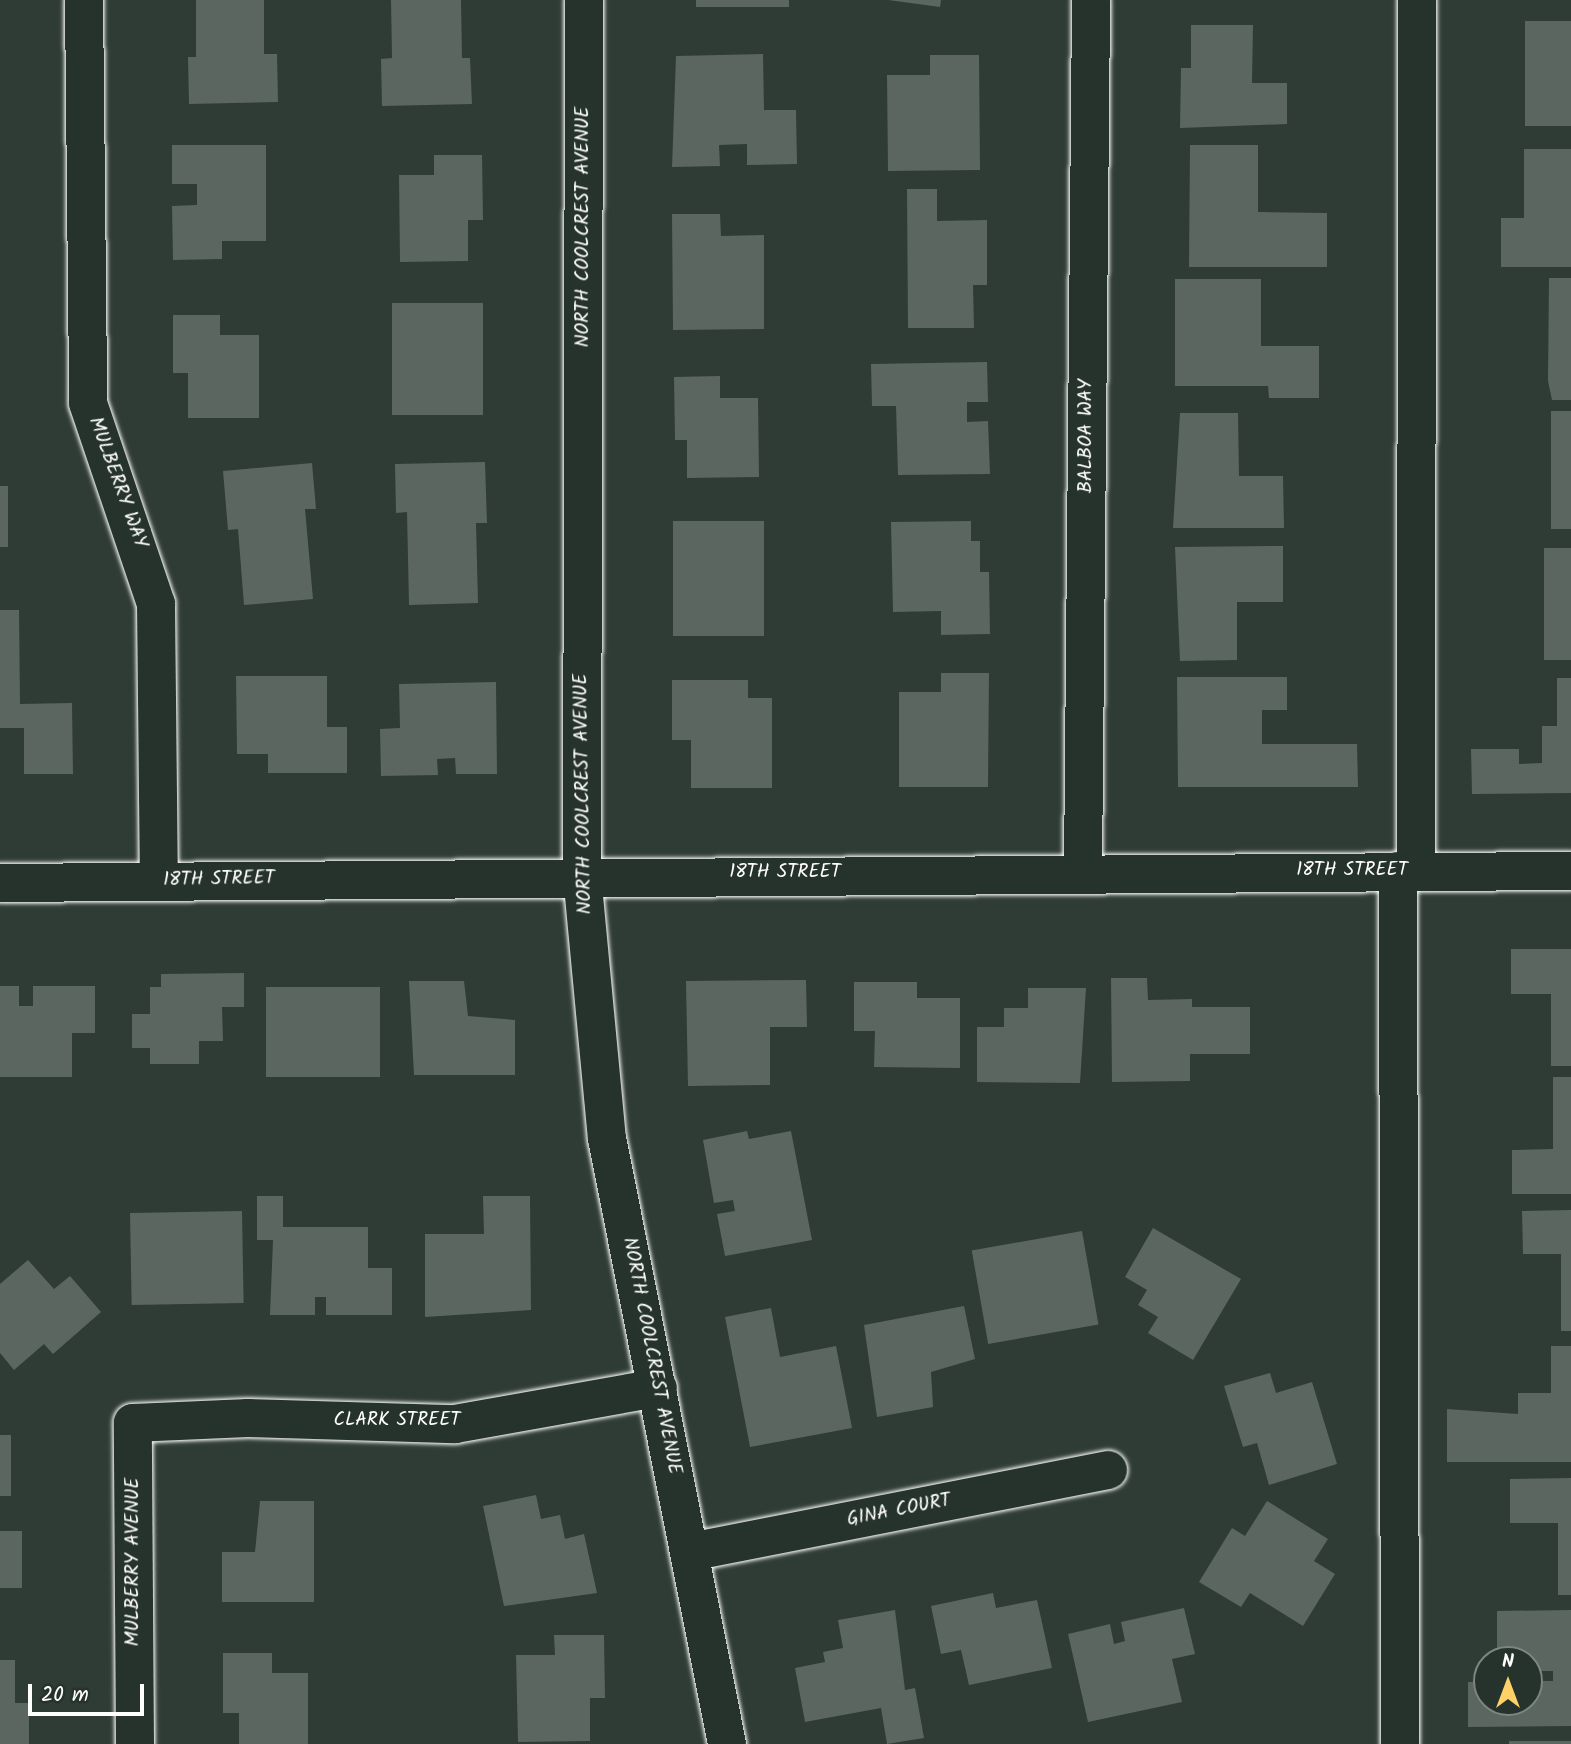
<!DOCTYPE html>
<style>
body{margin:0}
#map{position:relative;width:1571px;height:1744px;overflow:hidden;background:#2f3b35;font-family:Kalam,sans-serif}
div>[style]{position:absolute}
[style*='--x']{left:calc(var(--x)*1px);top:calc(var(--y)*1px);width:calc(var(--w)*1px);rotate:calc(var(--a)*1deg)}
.building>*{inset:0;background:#5b6661;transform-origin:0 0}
.roads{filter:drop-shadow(0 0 2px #fff) drop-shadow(0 0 2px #fff)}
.minor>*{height:38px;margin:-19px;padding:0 19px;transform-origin:19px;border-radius:19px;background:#26332d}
.major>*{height:38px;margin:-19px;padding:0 19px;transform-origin:19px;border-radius:19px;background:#26332d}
span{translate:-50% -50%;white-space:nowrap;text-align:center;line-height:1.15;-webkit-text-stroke:6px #26332d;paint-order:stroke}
.street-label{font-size:19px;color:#fff}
.north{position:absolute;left:1473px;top:1646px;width:70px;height:70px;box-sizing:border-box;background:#26332d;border:2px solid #7d8581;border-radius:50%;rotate:0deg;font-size:19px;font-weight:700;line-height:28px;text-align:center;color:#fff}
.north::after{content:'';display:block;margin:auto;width:24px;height:32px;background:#ffd166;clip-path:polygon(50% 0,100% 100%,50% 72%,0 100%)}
.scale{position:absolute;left:28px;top:1684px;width:116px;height:32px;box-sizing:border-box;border:4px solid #fff;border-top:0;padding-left:9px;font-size:21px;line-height:24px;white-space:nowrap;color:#fff;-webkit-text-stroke:5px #26332d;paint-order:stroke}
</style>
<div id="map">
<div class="building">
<i style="clip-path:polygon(196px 0,264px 0,264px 54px,277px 54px,278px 102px,189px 104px,188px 57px,196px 57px)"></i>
<i style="clip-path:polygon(391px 0,461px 0,462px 58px,470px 58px,472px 104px,382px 106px,381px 59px,392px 58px)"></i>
<i style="left:696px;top:0;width:93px;height:7px"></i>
<i style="clip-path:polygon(888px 0,941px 0,940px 7px)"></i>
<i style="left:1571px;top:21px;width:105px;height:46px;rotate:90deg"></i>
<i style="clip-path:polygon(1191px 25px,1253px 25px,1252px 83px,1287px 83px,1287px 124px,1180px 128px,1181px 68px,1191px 68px)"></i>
<i style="clip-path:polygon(763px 54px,764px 110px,796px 110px,797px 164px,747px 165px,747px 144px,719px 145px,720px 166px,672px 167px,676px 56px)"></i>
<i style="clip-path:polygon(930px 55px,979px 55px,980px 170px,888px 171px,887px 75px,930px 75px)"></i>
<i style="clip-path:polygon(172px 145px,266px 145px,266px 241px,222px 241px,222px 259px,173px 260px,172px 206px,197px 205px,197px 184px,172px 184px)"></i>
<i style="clip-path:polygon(1190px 145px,1258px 145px,1258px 212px,1327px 213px,1327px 267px,1189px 267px)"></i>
<i style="clip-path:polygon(1524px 149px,1571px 149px,1571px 267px,1501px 267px,1501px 218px,1524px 218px)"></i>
<i style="clip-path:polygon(434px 155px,482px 155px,483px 220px,468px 220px,468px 261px,400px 262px,399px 175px,434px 175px)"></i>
<i style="clip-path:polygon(907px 189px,937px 189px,937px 221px,987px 220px,987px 285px,973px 285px,974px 328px,908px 328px)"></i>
<i style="clip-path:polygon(672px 214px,720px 214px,721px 236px,764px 235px,764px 329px,673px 330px)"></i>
<i style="clip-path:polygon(1549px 278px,1571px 278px,1571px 400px,1552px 400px,1548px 381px)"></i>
<i style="clip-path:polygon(1175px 279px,1261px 279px,1261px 346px,1319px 346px,1319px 398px,1269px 398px,1268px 386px,1175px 386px)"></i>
<i style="left:392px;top:303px;width:91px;height:112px"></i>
<i style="clip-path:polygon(173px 315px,220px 315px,220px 335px,259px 335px,259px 418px,188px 418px,188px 373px,173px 373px)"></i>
<i style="clip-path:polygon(987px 362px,988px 402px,967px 402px,967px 422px,988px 421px,990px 474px,898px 475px,896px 406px,872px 406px,871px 364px)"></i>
<i style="clip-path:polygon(720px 376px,720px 398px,758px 398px,759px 477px,687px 478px,687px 440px,675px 440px,674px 377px)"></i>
<i style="left:1551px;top:411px;width:20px;height:118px"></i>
<i style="clip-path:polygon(1180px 413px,1238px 413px,1239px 476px,1283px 476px,1284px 528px,1173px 528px)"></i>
<i style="clip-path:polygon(485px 462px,487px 523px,476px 523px,478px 603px,409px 605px,407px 512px,396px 513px,395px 464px)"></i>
<i style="clip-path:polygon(312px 463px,316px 509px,305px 509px,313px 599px,244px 605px,238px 529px,228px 530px,223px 471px)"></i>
<i style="left:0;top:486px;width:8px;height:61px"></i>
<i style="left:673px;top:521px;width:91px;height:115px"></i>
<i style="clip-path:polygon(971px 521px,971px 541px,980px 541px,980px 572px,989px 572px,990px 634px,941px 635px,941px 611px,893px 612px,891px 522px)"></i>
<i style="clip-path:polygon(1283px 546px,1283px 602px,1237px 602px,1237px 660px,1180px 661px,1175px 547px)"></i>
<i style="left:1544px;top:548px;width:27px;height:112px"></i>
<i style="clip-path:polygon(0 610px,19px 610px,20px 704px,72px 703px,73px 774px,24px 774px,24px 728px,0 728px)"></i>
<i style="clip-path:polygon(941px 673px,989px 673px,988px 787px,899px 787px,899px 692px,941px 692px)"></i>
<i style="clip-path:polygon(236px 676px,327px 676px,327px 727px,347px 727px,347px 773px,268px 773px,268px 754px,237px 754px)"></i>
<i style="clip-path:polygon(1177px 677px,1287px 677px,1287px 710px,1262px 710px,1262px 744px,1357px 744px,1358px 787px,1178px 787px)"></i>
<i style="clip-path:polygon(1557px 678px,1571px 678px,1571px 793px,1472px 794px,1471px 749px,1519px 749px,1519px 764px,1542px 763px,1542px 726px,1557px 726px)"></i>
<i style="clip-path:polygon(672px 680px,748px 680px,748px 698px,772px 698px,772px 788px,691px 788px,691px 740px,672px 740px)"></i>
<i style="clip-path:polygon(496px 682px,497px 774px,456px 774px,455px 758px,437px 759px,438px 775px,381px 776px,380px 729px,400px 728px,399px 684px)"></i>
<i style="clip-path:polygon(1511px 949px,1571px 949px,1571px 1066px,1551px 1066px,1551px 994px,1511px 994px)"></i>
<i style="clip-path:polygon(244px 973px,244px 1007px,222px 1007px,223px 1041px,199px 1041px,199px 1064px,150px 1064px,150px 1048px,132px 1048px,132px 1014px,150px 1014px,150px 987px,161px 987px,161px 974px)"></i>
<i style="clip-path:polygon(1111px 978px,1147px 978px,1148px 1000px,1192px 999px,1192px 1007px,1250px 1007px,1250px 1054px,1190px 1054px,1190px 1081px,1112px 1082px)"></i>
<i style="clip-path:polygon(806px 980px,807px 1027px,770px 1027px,770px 1085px,688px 1086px,686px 981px)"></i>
<i style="clip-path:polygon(409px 981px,464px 981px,468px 1016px,515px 1020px,515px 1075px,414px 1075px)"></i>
<i style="clip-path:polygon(854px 982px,917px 982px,917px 998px,960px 998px,960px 1068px,874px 1067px,875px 1031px,854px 1031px)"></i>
<i style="clip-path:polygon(0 986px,19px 986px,19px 1006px,33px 1006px,33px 986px,95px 986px,95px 1033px,72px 1033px,72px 1077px,0 1077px)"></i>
<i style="left:266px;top:987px;width:114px;height:90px"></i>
<i style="clip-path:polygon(1028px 988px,1086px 988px,1080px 1083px,977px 1082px,977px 1027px,1004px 1027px,1004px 1008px,1028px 1008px)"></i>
<i style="clip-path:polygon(1553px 1077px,1571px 1077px,1571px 1194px,1512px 1194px,1512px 1150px,1553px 1149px)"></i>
<i style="clip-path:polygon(747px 1131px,749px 1139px,791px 1131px,812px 1240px,725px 1256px,717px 1214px,735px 1211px,733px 1200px,714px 1203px,703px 1140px)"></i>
<i style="clip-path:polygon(257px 1196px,283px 1196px,283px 1227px,368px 1227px,368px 1268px,392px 1268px,392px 1315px,326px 1315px,326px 1297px,315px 1297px,315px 1315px,270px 1315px,273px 1240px,257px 1240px)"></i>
<i style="clip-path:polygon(483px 1196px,530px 1196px,531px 1310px,425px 1317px,425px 1234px,484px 1234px)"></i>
<i style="clip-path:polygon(1571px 1210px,1571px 1331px,1561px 1331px,1561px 1254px,1523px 1254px,1522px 1211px)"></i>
<i style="left:242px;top:1211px;width:92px;height:112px;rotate:89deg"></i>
<i style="clip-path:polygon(1153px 1228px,1241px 1279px,1193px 1360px,1148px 1333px,1158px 1317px,1138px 1305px,1147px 1290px,1125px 1277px)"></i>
<i style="left:1082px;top:1231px;width:95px;height:112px;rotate:80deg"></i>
<i style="clip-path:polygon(28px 1260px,54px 1289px,70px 1276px,101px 1312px,53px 1354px,44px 1344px,14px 1370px,0 1353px,0 1284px)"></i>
<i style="clip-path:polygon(964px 1306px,975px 1359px,931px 1372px,933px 1407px,877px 1417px,864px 1325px)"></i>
<i style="clip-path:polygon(771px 1308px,780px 1357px,836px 1346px,852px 1428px,750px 1447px,725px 1317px)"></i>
<i style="clip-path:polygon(1551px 1346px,1571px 1346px,1571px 1462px,1447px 1462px,1447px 1409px,1518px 1414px,1518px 1393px,1551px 1393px)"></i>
<i style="clip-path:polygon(1270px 1373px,1276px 1393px,1312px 1382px,1337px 1464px,1269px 1485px,1257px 1443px,1243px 1447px,1224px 1386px)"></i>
<i style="left:0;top:1435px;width:11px;height:61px"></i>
<i style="clip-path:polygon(1571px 1478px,1571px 1595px,1558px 1595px,1558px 1523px,1510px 1523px,1510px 1479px)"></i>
<i style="clip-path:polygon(536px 1495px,541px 1519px,560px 1515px,565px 1539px,584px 1534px,597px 1593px,504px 1606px,483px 1506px)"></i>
<i style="clip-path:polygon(260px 1501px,314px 1501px,314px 1602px,222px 1602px,222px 1552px,255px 1552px)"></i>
<i style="clip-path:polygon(1267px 1501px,1328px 1539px,1314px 1561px,1335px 1574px,1303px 1626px,1250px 1593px,1241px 1607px,1199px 1582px,1232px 1528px,1245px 1536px)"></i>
<i style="left:0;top:1531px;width:22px;height:57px"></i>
<i style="clip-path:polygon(993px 1593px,996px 1608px,1037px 1600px,1052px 1668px,969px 1685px,961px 1650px,941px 1654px,931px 1606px)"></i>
<i style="clip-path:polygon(1184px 1608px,1195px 1654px,1172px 1659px,1182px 1702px,1088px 1722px,1068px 1634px,1110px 1624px,1114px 1644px,1125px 1641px,1121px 1622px)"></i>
<i style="clip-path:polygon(895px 1610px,905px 1690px,915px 1688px,924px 1738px,887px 1744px,881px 1708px,805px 1722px,795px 1668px,825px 1662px,823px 1652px,843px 1648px,838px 1620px)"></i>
<i style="clip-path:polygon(1571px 1610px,1571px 1726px,1468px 1727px,1468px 1682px,1487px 1682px,1487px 1702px,1529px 1702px,1529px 1681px,1553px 1681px,1553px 1671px,1529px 1671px,1529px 1660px,1519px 1660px,1519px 1648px,1497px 1648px,1497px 1611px)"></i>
<i style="clip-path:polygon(554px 1635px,604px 1635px,605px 1698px,590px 1698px,590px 1741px,518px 1742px,516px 1655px,555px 1655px)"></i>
<i style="clip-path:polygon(223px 1653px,272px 1653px,272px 1673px,308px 1673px,308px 1744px,239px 1744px,239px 1713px,223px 1713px)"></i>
<i style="clip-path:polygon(0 1660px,15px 1660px,15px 1703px,29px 1703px,29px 1744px,0 1744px)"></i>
<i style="left:1509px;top:1741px;width:62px;height:3px"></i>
</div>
<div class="roads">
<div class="minor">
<i style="--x:84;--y:0;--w:403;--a:89.4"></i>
<i style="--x:88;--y:403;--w:212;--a:71.3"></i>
<i style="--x:156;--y:604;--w:277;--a:89.4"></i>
<i style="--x:584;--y:0;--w:875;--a:90.13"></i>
<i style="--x:582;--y:875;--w:264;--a:84.6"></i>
<i style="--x:607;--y:1138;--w:618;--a:78.8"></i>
<i style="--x:1083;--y:871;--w:871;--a:-89.47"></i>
<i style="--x:1398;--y:871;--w:873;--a:89.87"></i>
<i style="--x:1416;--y:871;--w:871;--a:-89.93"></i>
<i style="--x:690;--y:1552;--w:426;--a:-11.1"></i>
<i style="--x:135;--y:1744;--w:321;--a:-90.4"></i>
<i style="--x:133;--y:1423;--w:115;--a:-2.5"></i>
<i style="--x:248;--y:1418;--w:207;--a:1.7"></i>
<i style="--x:455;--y:1424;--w:206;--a:-10.1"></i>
</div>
<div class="major">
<i style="--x:0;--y:883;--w:1571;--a:-0.44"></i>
</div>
</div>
<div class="street-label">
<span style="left:584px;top:227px;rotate:-90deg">NORTH COOLCREST AVENUE</span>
<span style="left:1087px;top:436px;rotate:-90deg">BALBOA WAY</span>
<span style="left:117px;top:483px;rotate:70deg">MULBERRY WAY</span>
<span style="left:584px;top:794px;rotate:-91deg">NORTH COOLCREST AVENUE</span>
<span style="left:1352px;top:871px">18TH STREET</span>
<span style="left:785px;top:873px">18TH STREET</span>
<span style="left:219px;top:880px;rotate:-1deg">18TH STREET</span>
<span style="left:651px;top:1356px;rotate:79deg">NORTH COOLCREST AVENUE</span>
<span style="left:397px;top:1421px">CLARK STREET</span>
<span style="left:899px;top:1511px;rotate:-11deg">GINA COURT</span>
<span style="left:134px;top:1562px;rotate:-90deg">MULBERRY AVENUE</span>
</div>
<div class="north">N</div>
<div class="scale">20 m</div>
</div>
